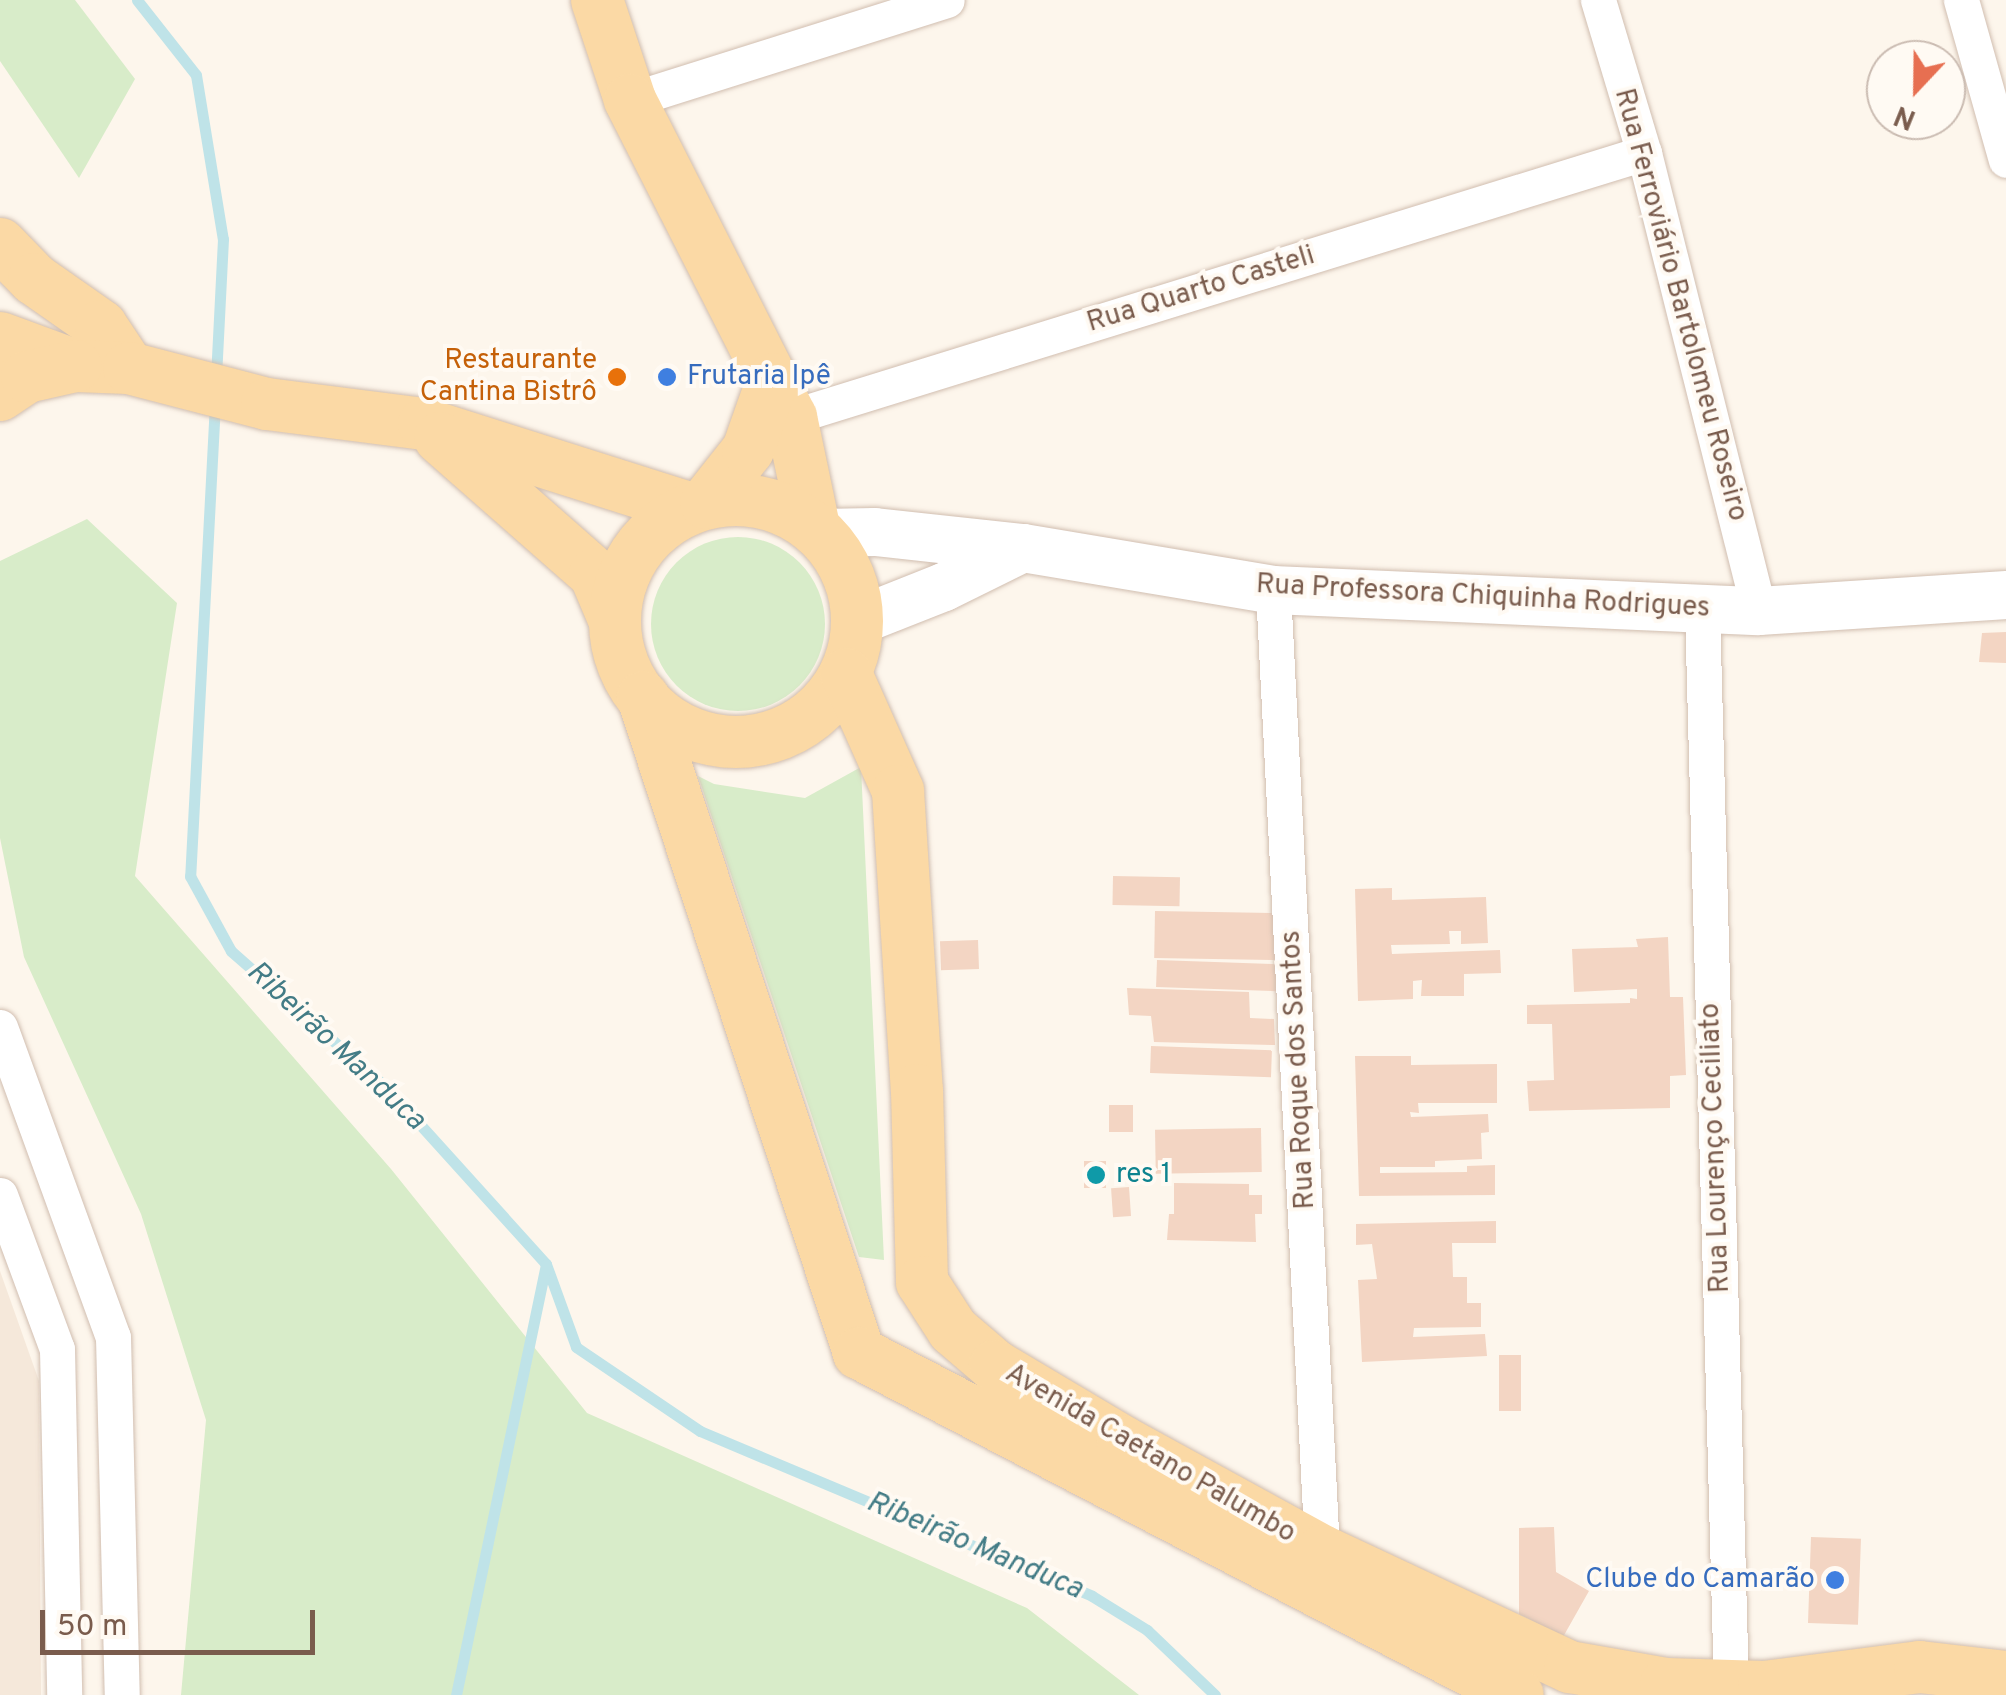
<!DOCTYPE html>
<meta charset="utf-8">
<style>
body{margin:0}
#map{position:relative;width:2006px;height:1695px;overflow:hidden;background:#fdf6ec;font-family:Overpass,sans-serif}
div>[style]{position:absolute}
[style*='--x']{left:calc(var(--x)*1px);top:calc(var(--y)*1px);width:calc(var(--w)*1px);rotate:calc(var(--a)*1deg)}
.residential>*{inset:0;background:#f5e8da}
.green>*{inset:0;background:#d8ecc9}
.round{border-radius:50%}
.stream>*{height:11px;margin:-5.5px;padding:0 5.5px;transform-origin:5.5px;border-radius:5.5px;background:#bfe3e8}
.building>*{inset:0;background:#f3d5c3;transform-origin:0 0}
.roads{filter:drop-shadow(0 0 2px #d1beb0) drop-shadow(0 0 2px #d1beb0)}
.street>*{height:35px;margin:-17.5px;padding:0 17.5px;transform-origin:17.5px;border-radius:17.5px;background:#fff}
.secondary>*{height:48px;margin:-24px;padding:0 24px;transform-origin:24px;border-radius:24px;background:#fff}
.primary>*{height:52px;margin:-26px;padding:0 26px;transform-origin:26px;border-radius:26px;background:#fbd9a5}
.primary>.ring{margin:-26px;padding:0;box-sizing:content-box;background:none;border:52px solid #fbd9a5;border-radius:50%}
.dots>*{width:28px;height:28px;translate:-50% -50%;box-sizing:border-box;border:5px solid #fffaf3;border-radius:50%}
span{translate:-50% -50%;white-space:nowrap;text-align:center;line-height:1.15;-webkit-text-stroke:8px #fffaf3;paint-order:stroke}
.street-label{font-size:28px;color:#7a5c4d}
.food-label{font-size:28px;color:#c56008}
.right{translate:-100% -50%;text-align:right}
.shop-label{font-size:28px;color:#366cbe}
.left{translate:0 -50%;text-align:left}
.culture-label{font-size:28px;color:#0d838f}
.water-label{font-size:30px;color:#437c86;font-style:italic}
.north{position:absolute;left:1866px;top:40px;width:100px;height:100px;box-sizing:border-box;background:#fffaf3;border:2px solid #cabbb1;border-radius:50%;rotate:202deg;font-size:28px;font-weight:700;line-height:40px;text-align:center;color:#7a5c4d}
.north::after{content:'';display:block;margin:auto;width:35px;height:45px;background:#e76f51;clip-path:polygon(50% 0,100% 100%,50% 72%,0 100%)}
.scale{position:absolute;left:40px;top:1610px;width:275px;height:45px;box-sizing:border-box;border:5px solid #7a5c4d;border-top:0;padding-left:12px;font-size:30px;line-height:35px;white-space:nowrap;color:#7a5c4d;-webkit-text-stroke:8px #fffaf3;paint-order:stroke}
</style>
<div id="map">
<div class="residential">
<i style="clip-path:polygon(0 1271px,39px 1381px,41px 1695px,0 1695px)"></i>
</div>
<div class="green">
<i style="clip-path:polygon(0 0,75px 0,135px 79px,79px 178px,0 61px)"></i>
<i style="clip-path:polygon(87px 519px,177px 603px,135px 876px,391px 1169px,587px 1413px,1027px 1608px,1139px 1695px,181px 1695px,206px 1420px,141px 1214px,24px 957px,0 838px,0 561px)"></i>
<i class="round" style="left:651px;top:537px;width:174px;height:174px"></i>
<i style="clip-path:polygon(861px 767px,884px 1260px,859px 1257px,698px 776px,714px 784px,805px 798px)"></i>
</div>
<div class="stream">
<i style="--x:137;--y:0;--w:95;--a:51.8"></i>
<i style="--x:196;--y:75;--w:166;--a:80.7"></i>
<i style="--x:223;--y:239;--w:136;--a:92.9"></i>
<i style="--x:215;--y:403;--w:474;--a:93"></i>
<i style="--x:190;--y:876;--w:85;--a:61.3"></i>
<i style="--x:231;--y:951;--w:208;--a:41.3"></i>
<i style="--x:387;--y:1088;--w:237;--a:47.9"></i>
<i style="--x:546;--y:1264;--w:88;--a:70.1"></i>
<i style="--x:576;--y:1347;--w:150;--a:34.1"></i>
<i style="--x:700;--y:1431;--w:425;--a:22.8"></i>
<i style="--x:1092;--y:1596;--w:65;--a:31.7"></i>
<i style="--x:1147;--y:1630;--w:94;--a:43.7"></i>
<i style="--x:456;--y:1695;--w:440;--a:-78.2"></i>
</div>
<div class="building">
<i style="clip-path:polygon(2006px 632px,2006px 663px,1979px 662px,1982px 633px)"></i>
<i style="left:1113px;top:876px;width:67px;height:29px;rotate:1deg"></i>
<i style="clip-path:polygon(1392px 888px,1392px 900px,1486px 897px,1488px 943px,1461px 944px,1461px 931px,1449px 931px,1450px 944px,1391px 945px,1392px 954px,1500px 950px,1501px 973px,1464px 974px,1464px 996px,1421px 996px,1422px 980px,1413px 981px,1413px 999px,1358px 1001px,1355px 889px)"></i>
<i style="left:1155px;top:911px;width:122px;height:47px;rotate:1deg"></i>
<i style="clip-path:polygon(1668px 937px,1670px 997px,1683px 997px,1686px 1075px,1670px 1076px,1670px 1108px,1529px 1111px,1527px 1081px,1554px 1080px,1552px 1024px,1527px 1024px,1527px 1005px,1630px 1003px,1630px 998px,1637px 999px,1637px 989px,1574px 992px,1572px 949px,1638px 947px,1636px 939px)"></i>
<i style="left:978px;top:940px;width:29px;height:38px;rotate:88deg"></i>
<i style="left:1157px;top:960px;width:122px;height:27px;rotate:2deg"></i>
<i style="clip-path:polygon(1127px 988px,1249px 992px,1250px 1018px,1274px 1019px,1275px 1045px,1154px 1042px,1151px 1016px,1129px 1015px)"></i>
<i style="left:1151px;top:1046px;width:121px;height:27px;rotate:2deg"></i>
<i style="clip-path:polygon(1355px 1056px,1411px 1056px,1411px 1065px,1497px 1064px,1497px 1103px,1418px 1103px,1419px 1113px,1410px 1112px,1411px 1117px,1488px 1114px,1489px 1132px,1481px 1133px,1482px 1159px,1435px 1161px,1435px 1167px,1380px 1167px,1380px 1173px,1467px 1172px,1467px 1166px,1495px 1165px,1495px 1195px,1359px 1196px)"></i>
<i style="left:1109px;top:1105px;width:24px;height:27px"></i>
<i style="left:1261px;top:1128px;width:44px;height:106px;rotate:89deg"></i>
<i style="left:1084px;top:1161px;width:22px;height:27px"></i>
<i style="clip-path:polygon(1174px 1183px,1249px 1184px,1249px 1195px,1262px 1195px,1262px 1214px,1255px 1214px,1256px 1242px,1167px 1240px,1169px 1214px,1174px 1214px)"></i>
<i style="left:1129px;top:1187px;width:29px;height:18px;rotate:86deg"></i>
<i style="clip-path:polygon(1496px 1221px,1496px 1243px,1452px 1243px,1453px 1277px,1467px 1277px,1467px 1303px,1481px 1303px,1481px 1327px,1414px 1328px,1413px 1337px,1485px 1334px,1487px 1356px,1362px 1362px,1358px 1280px,1377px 1279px,1372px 1244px,1356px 1245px,1356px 1224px)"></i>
<i style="left:1499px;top:1355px;width:22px;height:56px"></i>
<i style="clip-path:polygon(1554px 1527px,1556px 1572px,1589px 1591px,1563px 1637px,1519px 1614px,1519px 1528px)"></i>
<i style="left:1811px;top:1537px;width:50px;height:86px;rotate:2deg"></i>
</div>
<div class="roads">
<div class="street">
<i style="--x:1598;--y:0;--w:160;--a:73.3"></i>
<i style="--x:1644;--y:153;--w:472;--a:75.9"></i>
<i style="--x:1961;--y:0;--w:166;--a:74.3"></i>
<i style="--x:630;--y:100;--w:332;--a:-17.5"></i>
<i style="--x:773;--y:419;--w:18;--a:-6"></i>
<i style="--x:791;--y:417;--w:893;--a:-17.2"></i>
<i style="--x:1273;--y:590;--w:962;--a:87.08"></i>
<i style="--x:1702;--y:609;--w:1077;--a:88.46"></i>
<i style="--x:0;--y:1027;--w:330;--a:70"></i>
<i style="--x:113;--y:1337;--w:358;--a:88.6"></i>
<i style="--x:0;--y:1195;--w:164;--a:69.7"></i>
<i style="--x:57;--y:1349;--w:346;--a:88.8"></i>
</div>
<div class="secondary">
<i style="--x:820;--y:533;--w:55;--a:-1"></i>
<i style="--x:875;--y:532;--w:149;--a:6.2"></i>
<i style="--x:1023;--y:548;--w:254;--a:9.5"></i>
<i style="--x:1273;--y:590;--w:486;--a:2.5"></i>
<i style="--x:1759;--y:611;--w:248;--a:-3.7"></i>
<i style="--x:858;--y:621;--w:92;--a:-21.6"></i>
<i style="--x:944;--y:587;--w:88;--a:-26.3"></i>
</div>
<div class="primary">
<i style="--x:597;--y:0;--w:105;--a:71.7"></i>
<i style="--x:630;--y:100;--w:356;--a:63.1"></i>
<i style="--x:791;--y:417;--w:112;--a:78.2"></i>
<i style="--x:0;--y:244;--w:49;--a:45.8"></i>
<i style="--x:34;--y:279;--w:82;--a:35"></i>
<i style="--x:101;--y:326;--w:50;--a:56.3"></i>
<i style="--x:0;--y:338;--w:81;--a:20.2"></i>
<i style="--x:76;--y:366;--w:53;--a:2.2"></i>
<i style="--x:129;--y:368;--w:143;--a:14.6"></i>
<i style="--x:267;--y:404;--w:158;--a:7.3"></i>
<i style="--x:424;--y:424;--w:278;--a:17.6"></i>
<i style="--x:0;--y:395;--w:32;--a:-34"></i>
<i style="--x:27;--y:377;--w:50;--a:-12.7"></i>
<i style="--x:440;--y:438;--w:206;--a:41.3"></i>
<i style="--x:595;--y:574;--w:49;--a:67.1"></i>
<i class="ring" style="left:615px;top:500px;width:190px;height:190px"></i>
<i style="--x:706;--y:503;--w:68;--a:-51.6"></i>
<i style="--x:748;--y:450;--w:75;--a:-70.6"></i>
<i style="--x:846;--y:674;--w:128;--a:66"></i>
<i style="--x:898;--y:791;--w:300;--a:86.4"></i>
<i style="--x:917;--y:1090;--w:192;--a:88.5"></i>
<i style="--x:922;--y:1282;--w:57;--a:57.1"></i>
<i style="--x:953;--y:1330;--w:55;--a:40.6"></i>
<i style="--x:995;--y:1366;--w:149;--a:30.7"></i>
<i style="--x:1123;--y:1442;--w:227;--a:28.7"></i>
<i style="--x:1322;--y:1551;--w:274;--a:25.1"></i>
<i style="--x:1570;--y:1667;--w:97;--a:10"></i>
<i style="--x:1666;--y:1684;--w:98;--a:1.8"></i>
<i style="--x:1764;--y:1687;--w:157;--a:-7.3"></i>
<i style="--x:1920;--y:1667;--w:87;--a:6.6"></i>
<i style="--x:643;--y:697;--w:691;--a:71.77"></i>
<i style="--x:859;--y:1353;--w:742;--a:27.43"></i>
</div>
</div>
<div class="dots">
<i style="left:617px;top:377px;background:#e8710a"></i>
<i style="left:667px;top:377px;background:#3f7fe0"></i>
<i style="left:1096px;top:1175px;background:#0f9aa8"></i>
<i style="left:1835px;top:1580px;background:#3f7fe0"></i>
</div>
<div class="street-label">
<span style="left:1201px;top:290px;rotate:-17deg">Rua Quarto Casteli</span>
<span style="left:1680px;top:305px;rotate:75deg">Rua Ferroviário Bartolomeu Roseiro</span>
<span style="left:1483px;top:597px;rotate:3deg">Rua Professora Chiquinha Rodrigues</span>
<span style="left:1299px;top:1070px;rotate:-93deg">Rua Roque dos Santos</span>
<span style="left:1716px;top:1148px;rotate:-92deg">Rua Lourenço Ceciliato</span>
<span style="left:1150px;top:1454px;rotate:30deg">Avenida Caetano Palumbo</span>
</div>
<div class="food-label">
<span class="right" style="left:597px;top:377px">Restaurante<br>Cantina Bistrô</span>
</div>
<div class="shop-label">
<span class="left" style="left:687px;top:377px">Frutaria Ipê</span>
<span class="right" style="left:1815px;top:1580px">Clube do Camarão</span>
</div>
<div class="culture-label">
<span class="left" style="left:1116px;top:1175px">res 1</span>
</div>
<div class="water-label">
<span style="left:335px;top:1047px;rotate:43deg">Ribeirão Manduca</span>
<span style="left:974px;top:1547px;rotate:23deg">Ribeirão Manduca</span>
</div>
<div class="north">N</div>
<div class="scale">50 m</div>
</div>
